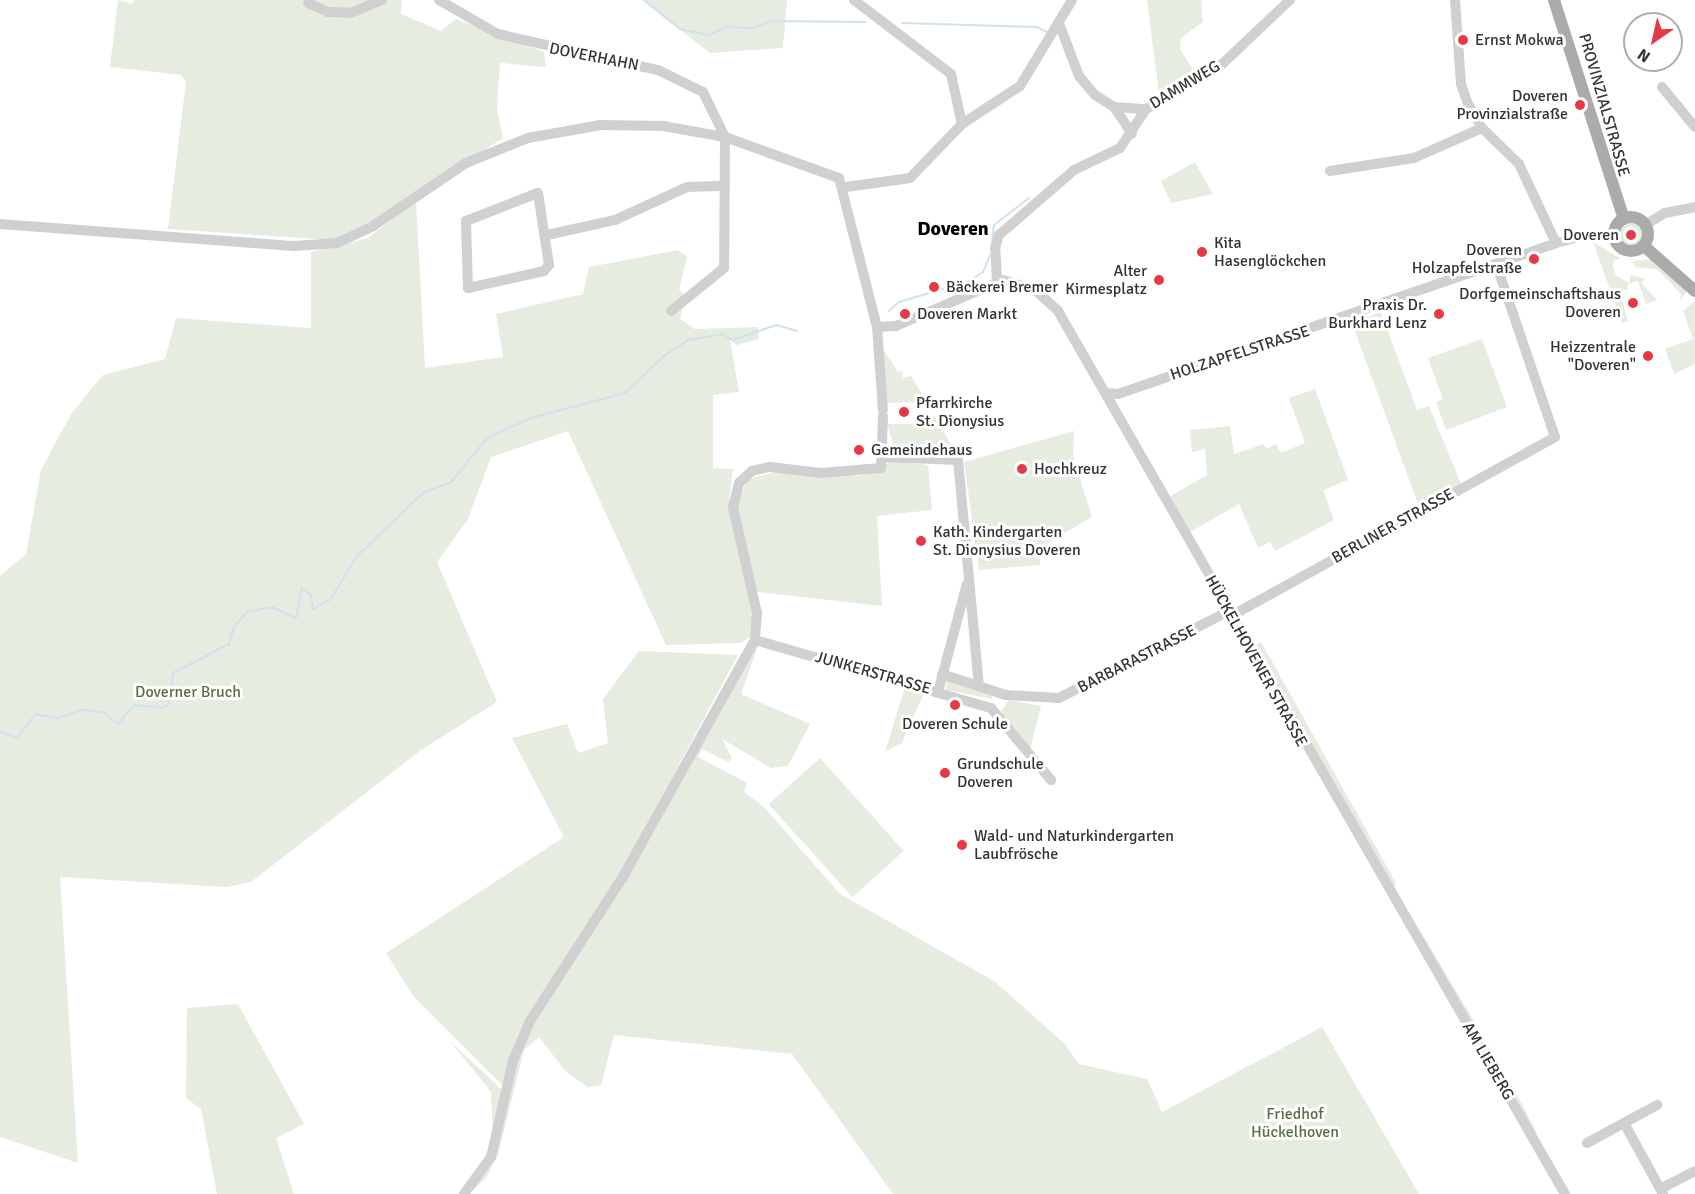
<!DOCTYPE html>
<meta charset="utf-8">
<style>
body{margin:0}
#map{position:relative;width:1695px;height:1194px;overflow:hidden;background:#fff;font-family:Signika,sans-serif}
div>[style]{position:absolute}
[style*='--x']{left:calc(var(--x)*1px);top:calc(var(--y)*1px);width:calc(var(--w)*1px);rotate:calc(var(--a)*1deg)}
.green>*{inset:0;background:#e6ecdf;transform-origin:0 0}
.round{border-radius:50%}
.stream>*{height:2px;margin:-1px;padding:0 1px;transform-origin:1px;border-radius:1px;background:#cfe2ee}
.minor>*{height:10px;margin:-5px;padding:0 5px;transform-origin:5px;border-radius:5px;background:#d0d0d0}
.major>*{height:12px;margin:-6px;padding:0 6px;transform-origin:6px;border-radius:6px;background:#ababab}
.major>.ring{margin:-6px;padding:0;box-sizing:content-box;background:none;border:12px solid #ababab;border-radius:50%}
.dots>*{width:16px;height:16px;translate:-50% -50%;box-sizing:border-box;border:3px solid #fff;border-radius:50%}
span{translate:-50% -50%;white-space:nowrap;text-align:center;line-height:1.15;-webkit-text-stroke:6px #fff;paint-order:stroke}
.poi-label{font-size:16px;color:#333}
.left{translate:0 -50%;text-align:left}
.right{translate:-100% -50%;text-align:right}
.street-label{font-size:16px;color:#333}
.park-label{font-size:16px;color:#56703f}
.quarter-label{font-size:20px;color:#000;font-weight:700}
.north{position:absolute;left:1623px;top:12px;width:60px;height:60px;box-sizing:border-box;background:#fff;border:2px solid #adadad;border-radius:50%;rotate:214deg;font-size:16px;font-weight:700;line-height:24px;text-align:center;color:#333}
.north::after{content:'';display:block;margin:auto;width:21px;height:27px;background:#e63946;clip-path:polygon(50% 0,100% 100%,50% 72%,0 100%)}
</style>
<div id="map">
<div class="green">
<i style="clip-path:polygon(118px 0,132px 4px,134px 0,402px 0,401px 14px,441px 31px,456px 19px,544px 52px,546px 67px,500px 63px,497px 108px,503px 138px,364px 228px,331px 240px,168px 229px,186px 81px,181px 75px,110px 67px)"></i>
<i style="clip-path:polygon(642px 0,787px 0,783px 48px,710px 53px)"></i>
<i style="clip-path:polygon(1147px 0,1201px 0,1203px 22px,1181px 38px,1180px 49px,1195px 73px,1159px 94px)"></i>
<i style="clip-path:polygon(1195px 162px,1213px 194px,1171px 203px,1161px 181px)"></i>
<i style="clip-path:polygon(416px 201px,425px 368px,503px 357px,496px 314px,583px 294px,589px 267px,678px 250px,687px 257px,679px 289px,687px 299px,673px 312px,682px 309px,680px 319px,695px 329px,758px 327px,759px 339px,737px 345px,730px 340px,739px 392px,713px 395px,713px 468px,733px 469px,729px 501px,754px 615px,751px 636px,741px 643px,666px 645px,568px 431px,491px 457px,468px 519px,437px 562px,497px 702px,421px 750px,251px 882px,226px 887px,60px 877px,78px 1163px,0 1137px,0 576px,26px 554px,41px 470px,71px 414px,103px 375px,165px 359px,176px 318px,311px 328px,311px 252px,368px 238px)"></i>
<i class="round" style="left:1619px;top:223px;width:24px;height:24px"></i>
<i style="clip-path:polygon(1593px 242px,1621px 259px,1614px 260px,1613px 266px,1616px 276px,1628px 282px,1628px 289px,1620px 292px,1628px 321px,1622px 323px)"></i>
<i style="clip-path:polygon(1651px 259px,1687px 291px,1680px 301px,1681px 294px,1657px 269px,1636px 267px,1632px 261px)"></i>
<i style="clip-path:polygon(1631px 275px,1645px 279px,1641px 283px,1657px 300px,1646px 304px,1638px 281px,1629px 284px)"></i>
<i style="clip-path:polygon(1695px 301px,1695px 364px,1674px 374px,1665px 349px,1693px 339px,1683px 311px)"></i>
<i style="clip-path:polygon(1381px 312px,1417px 410px,1429px 406px,1461px 484px,1419px 507px,1352px 323px)"></i>
<i style="clip-path:polygon(1482px 339px,1507px 407px,1446px 430px,1436px 402px,1443px 399px,1428px 358px)"></i>
<i style="clip-path:polygon(883px 349px,898px 372px,902px 370px,903px 378px,911px 376px,927px 402px,887px 403px)"></i>
<i style="clip-path:polygon(1315px 389px,1348px 480px,1323px 490px,1334px 520px,1275px 551px,1270px 542px,1258px 548px,1239px 504px,1190px 532px,1169px 497px,1207px 475px,1205px 449px,1192px 452px,1190px 430px,1230px 426px,1234px 454px,1264px 444px,1266px 449px,1276px 444px,1281px 453px,1305px 443px,1289px 398px)"></i>
<i style="clip-path:polygon(935px 416px,958px 457px,896px 454px,887px 424px,921px 424px)"></i>
<i style="clip-path:polygon(1074px 431px,1073px 456px,1092px 517px,1039px 548px,1040px 565px,979px 570px,964px 462px)"></i>
<i style="clip-path:polygon(890px 460px,928px 465px,932px 510px,877px 516px,882px 606px,757px 592px,736px 505px,748px 479px,783px 470px,860px 476px,881px 470px)"></i>
<i style="clip-path:polygon(1261px 642px,1396px 883px,1394px 887px,1254px 645px)"></i>
<i style="clip-path:polygon(759px 643px,741px 694px,810px 724px,788px 766px,771px 768px,722px 739px,732px 758px,728px 762px,702px 749px,698px 757px,747px 783px,744px 792px,764px 807px,840px 894px,994px 981px,1065px 1044px,1079px 1064px,1147px 1079px,1162px 1112px,1322px 1027px,1419px 1194px,893px 1194px,792px 1054px,614px 1035px,601px 1085px,588px 1087px,566px 1072px,539px 1037px,524px 1050px,498px 1155px,486px 1178px,469px 1194px,493px 1164px,517px 1065px,534px 1022px)"></i>
<i style="clip-path:polygon(639px 651px,738px 655px,619px 876px,530px 1015px,504px 1087px,414px 997px,386px 953px,564px 837px,512px 738px,567px 724px,578px 753px,608px 743px,603px 699px)"></i>
<i style="clip-path:polygon(947px 680px,992px 694px,992px 699px,946px 690px)"></i>
<i style="clip-path:polygon(905px 687px,924px 693px,902px 743px,885px 752px)"></i>
<i style="clip-path:polygon(1009px 700px,1041px 706px,1030px 750px,1000px 713px)"></i>
<i style="left:820px;top:758px;width:125px;height:69px;rotate:48deg"></i>
<i style="clip-path:polygon(1418px 927px,1512px 1085px,1537px 1133px,1533px 1135px)"></i>
<i style="clip-path:polygon(238px 1004px,304px 1124px,276px 1138px,294px 1194px,217px 1194px,201px 1109px,186px 1098px,187px 1008px)"></i>
<i style="clip-path:polygon(450px 1041px,503px 1091px,493px 1137px,491px 1092px)"></i>
</div>
<div class="stream">
<i style="--x:644;--y:0;--w:46;--a:38.9"></i>
<i style="--x:680;--y:29;--w:30;--a:12"></i>
<i style="--x:709;--y:35;--w:18;--a:-27"></i>
<i style="--x:725;--y:27;--w:30;--a:2"></i>
<i style="--x:755;--y:28;--w:17;--a:-24"></i>
<i style="--x:771;--y:21;--w:95;--a:0.6"></i>
<i style="--x:902;--y:23;--w:135;--a:1.7"></i>
<i style="--x:1037;--y:27;--w:11;--a:27"></i>
<i style="--x:992;--y:243;--w:18;--a:-84"></i>
<i style="--x:994;--y:225;--w:44;--a:-37.6"></i>
<i style="--x:889;--y:311;--w:13;--a:-42"></i>
<i style="--x:899;--y:302;--w:74;--a:-16.5"></i>
<i style="--x:970;--y:281;--w:16;--a:-35"></i>
<i style="--x:983;--y:272;--w:18;--a:-68"></i>
<i style="--x:0;--y:732;--w:18;--a:19"></i>
<i style="--x:17;--y:738;--w:31;--a:-52"></i>
<i style="--x:36;--y:714;--w:21;--a:11"></i>
<i style="--x:57;--y:718;--w:27;--a:-17"></i>
<i style="--x:83;--y:710;--w:20;--a:6"></i>
<i style="--x:103;--y:712;--w:19;--a:39"></i>
<i style="--x:118;--y:724;--w:25;--a:-50"></i>
<i style="--x:134;--y:705;--w:28;--a:6"></i>
<i style="--x:162;--y:708;--w:7;--a:-27"></i>
<i style="--x:168;--y:705;--w:32;--a:-81"></i>
<i style="--x:173;--y:673;--w:63;--a:-27.4"></i>
<i style="--x:229;--y:644;--w:18;--a:-74"></i>
<i style="--x:234;--y:627;--w:20;--a:-49"></i>
<i style="--x:247;--y:612;--w:25;--a:-11"></i>
<i style="--x:272;--y:607;--w:26;--a:25"></i>
<i style="--x:296;--y:618;--w:31;--a:-79"></i>
<i style="--x:302;--y:588;--w:11;--a:38"></i>
<i style="--x:311;--y:595;--w:14;--a:82"></i>
<i style="--x:313;--y:609;--w:21;--a:-29"></i>
<i style="--x:331;--y:599;--w:49;--a:-59.2"></i>
<i style="--x:356;--y:557;--w:94;--a:-43.7"></i>
<i style="--x:424;--y:492;--w:29;--a:-20"></i>
<i style="--x:451;--y:482;--w:57;--a:-50.7"></i>
<i style="--x:487;--y:438;--w:48;--a:-24.4"></i>
<i style="--x:531;--y:418;--w:97;--a:-14.9"></i>
<i style="--x:625;--y:393;--w:54;--a:-43.5"></i>
<i style="--x:664;--y:356;--w:30;--a:-33"></i>
<i style="--x:689;--y:340;--w:34;--a:-10"></i>
<i style="--x:722;--y:334;--w:13;--a:29"></i>
<i style="--x:733;--y:340;--w:46;--a:-19.2"></i>
<i style="--x:776;--y:325;--w:22;--a:16"></i>
</div>
<div class="minor">
<i style="--x:439;--y:0;--w:68;--a:30"></i>
<i style="--x:498;--y:34;--w:164;--a:12.7"></i>
<i style="--x:658;--y:70;--w:50;--a:26.1"></i>
<i style="--x:703;--y:92;--w:50;--a:63.9"></i>
<i style="--x:725;--y:137;--w:131;--a:90.4"></i>
<i style="--x:724;--y:268;--w:68;--a:140.9"></i>
<i style="--x:854;--y:0;--w:122;--a:37.3"></i>
<i style="--x:951;--y:74;--w:51;--a:77.6"></i>
<i style="--x:1455;--y:0;--w:84;--a:85.9"></i>
<i style="--x:1461;--y:84;--w:21;--a:71"></i>
<i style="--x:1468;--y:104;--w:28;--a:60"></i>
<i style="--x:1482;--y:128;--w:52;--a:44.2"></i>
<i style="--x:1519;--y:164;--w:87;--a:64.9"></i>
<i style="--x:308;--y:3;--w:22;--a:24"></i>
<i style="--x:328;--y:12;--w:23;--a:2"></i>
<i style="--x:351;--y:13;--w:34;--a:-23"></i>
<i style="--x:1060;--y:26;--w:53;--a:69.2"></i>
<i style="--x:1079;--y:76;--w:25;--a:50"></i>
<i style="--x:1095;--y:95;--w:22;--a:32"></i>
<i style="--x:1114;--y:107;--w:32;--a:4"></i>
<i style="--x:1146;--y:109;--w:83;--a:-29.7"></i>
<i style="--x:1218;--y:68;--w:99;--a:-43.4"></i>
<i style="--x:1662;--y:87;--w:52;--a:50.5"></i>
<i style="--x:1114;--y:107;--w:32;--a:56"></i>
<i style="--x:1330;--y:171;--w:85;--a:-8.8"></i>
<i style="--x:1414;--y:158;--w:74;--a:-23.8"></i>
<i style="--x:846;--y:187;--w:65;--a:-8"></i>
<i style="--x:910;--y:178;--w:75;--a:-46.1"></i>
<i style="--x:962;--y:124;--w:69;--a:-33.2"></i>
<i style="--x:1020;--y:86;--w:100;--a:-58.8"></i>
<i style="--x:538;--y:193;--w:73;--a:81.3"></i>
<i style="--x:549;--y:265;--w:8;--a:130"></i>
<i style="--x:544;--y:271;--w:78;--a:167.4"></i>
<i style="--x:468;--y:288;--w:67;--a:-91.7"></i>
<i style="--x:466;--y:221;--w:77;--a:-21.3"></i>
<i style="--x:0;--y:224;--w:295;--a:4.3"></i>
<i style="--x:294;--y:246;--w:43;--a:-4"></i>
<i style="--x:337;--y:243;--w:40;--a:-25"></i>
<i style="--x:373;--y:226;--w:112;--a:-34.1"></i>
<i style="--x:466;--y:163;--w:67;--a:-22"></i>
<i style="--x:528;--y:138;--w:74;--a:-10.1"></i>
<i style="--x:601;--y:125;--w:62;--a:0.9"></i>
<i style="--x:663;--y:126;--w:63;--a:10.1"></i>
<i style="--x:725;--y:137;--w:121;--a:19.8"></i>
<i style="--x:839;--y:178;--w:154;--a:75.7"></i>
<i style="--x:1645;--y:225;--w:23;--a:-31"></i>
<i style="--x:1665;--y:213;--w:31;--a:-11"></i>
<i style="--x:547;--y:235;--w:70;--a:-12.4"></i>
<i style="--x:615;--y:220;--w:79;--a:-24.6"></i>
<i style="--x:687;--y:187;--w:37;--a:-2"></i>
<i style="--x:997;--y:281;--w:33;--a:-93"></i>
<i style="--x:995;--y:248;--w:14;--a:-73"></i>
<i style="--x:999;--y:235;--w:99;--a:-40.9"></i>
<i style="--x:1074;--y:170;--w:51;--a:-25.6"></i>
<i style="--x:1120;--y:148;--w:47;--a:-56.3"></i>
<i style="--x:877;--y:327;--w:19;--a:-3"></i>
<i style="--x:896;--y:326;--w:116;--a:-23.3"></i>
<i style="--x:1003;--y:280;--w:34;--a:17"></i>
<i style="--x:1035;--y:290;--w:31;--a:42"></i>
<i style="--x:1058;--y:311;--w:1018;--a:60.14"></i>
<i style="--x:877;--y:327;--w:83;--a:85.9"></i>
<i style="--x:1106;--y:393;--w:12;--a:5"></i>
<i style="--x:1118;--y:394;--w:463;--a:-19"></i>
<i style="--x:1556;--y:243;--w:31;--a:-15"></i>
<i style="--x:1586;--y:235;--w:28;--a:2"></i>
<i style="--x:885;--y:457;--w:73;--a:2.4"></i>
<i style="--x:958;--y:460;--w:226;--a:84.7"></i>
<i style="--x:1231;--y:616;--w:370;--a:-28.9"></i>
<i style="--x:1555;--y:437;--w:183;--a:-108.8"></i>
<i style="--x:755;--y:640;--w:246;--a:16.1"></i>
<i style="--x:942;--y:674;--w:67;--a:18.2"></i>
<i style="--x:1006;--y:695;--w:53;--a:3.2"></i>
<i style="--x:1059;--y:698;--w:191;--a:-27.1"></i>
<i style="--x:938;--y:692;--w:112;--a:-75"></i>
<i style="--x:991;--y:708;--w:94;--a:50.2"></i>
<i style="--x:1624;--y:1123;--w:81;--a:61.2"></i>
<i style="--x:1587;--y:1143;--w:80;--a:-28.5"></i>
<i style="--x:1660;--y:1189;--w:39;--a:-27"></i>
<i style="--x:464;--y:1194;--w:46;--a:-53.9"></i>
<i style="--x:491;--y:1157;--w:98;--a:-77.1"></i>
<i style="--x:513;--y:1061;--w:43;--a:-67"></i>
<i style="--x:530;--y:1021;--w:174;--a:-57.2"></i>
<i style="--x:624;--y:875;--w:269;--a:-60.9"></i>
<i style="--x:755;--y:640;--w:27;--a:-86"></i>
<i style="--x:757;--y:613;--w:109;--a:-102.8"></i>
<i style="--x:733;--y:507;--w:25;--a:-76"></i>
<i style="--x:739;--y:483;--w:18;--a:-43"></i>
<i style="--x:752;--y:471;--w:18;--a:-13"></i>
<i style="--x:770;--y:467;--w:51;--a:6.7"></i>
<i style="--x:821;--y:473;--w:60;--a:-4.8"></i>
<i style="--x:881;--y:468;--w:52;--a:-87.8"></i>
</div>
<div class="major">
<i style="--x:1554;--y:0;--w:230;--a:72.3"></i>
<i class="ring" style="left:1614px;top:217px;width:22px;height:22px"></i>
<i style="--x:1644;--y:246;--w:68;--a:41.4"></i>
</div>
<div class="dots">
<i style="left:1463px;top:40px;background:#e63946"></i>
<i style="left:1580px;top:105px;background:#e63946"></i>
<i style="left:1631px;top:235px;background:#e63946"></i>
<i style="left:1202px;top:252px;background:#e63946"></i>
<i style="left:1534px;top:259px;background:#e63946"></i>
<i style="left:1159px;top:280px;background:#e63946"></i>
<i style="left:934px;top:287px;background:#e63946"></i>
<i style="left:1633px;top:303px;background:#e63946"></i>
<i style="left:905px;top:314px;background:#e63946"></i>
<i style="left:1439px;top:314px;background:#e63946"></i>
<i style="left:1648px;top:356px;background:#e63946"></i>
<i style="left:904px;top:412px;background:#e63946"></i>
<i style="left:859px;top:450px;background:#e63946"></i>
<i style="left:1022px;top:469px;background:#e63946"></i>
<i style="left:921px;top:541px;background:#e63946"></i>
<i style="left:955px;top:705px;background:#e63946"></i>
<i style="left:945px;top:773px;background:#e63946"></i>
<i style="left:962px;top:845px;background:#e63946"></i>
</div>
<div class="poi-label">
<span class="left" style="left:1475px;top:40px">Ernst Mokwa</span>
<span class="right" style="left:1568px;top:105px">Doveren<br>Provinzialstraße</span>
<span class="right" style="left:1619px;top:235px">Doveren</span>
<span class="left" style="left:1214px;top:252px">Kita<br>Hasenglöckchen</span>
<span class="right" style="left:1522px;top:259px">Doveren<br>Holzapfelstraße</span>
<span class="right" style="left:1147px;top:280px">Alter<br>Kirmesplatz</span>
<span class="left" style="left:946px;top:287px">Bäckerei Bremer</span>
<span class="right" style="left:1621px;top:303px">Dorfgemeinschaftshaus<br>Doveren</span>
<span class="right" style="left:1427px;top:314px">Praxis Dr.<br>Burkhard Lenz</span>
<span class="left" style="left:917px;top:314px">Doveren Markt</span>
<span class="right" style="left:1636px;top:356px">Heizzentrale<br>"Doveren"</span>
<span class="left" style="left:916px;top:412px">Pfarrkirche<br>St. Dionysius</span>
<span class="left" style="left:871px;top:450px">Gemeindehaus</span>
<span class="left" style="left:1034px;top:469px">Hochkreuz</span>
<span class="left" style="left:933px;top:541px">Kath. Kindergarten<br>St. Dionysius Doveren</span>
<span style="left:955px;top:724px">Doveren Schule</span>
<span class="left" style="left:957px;top:773px">Grundschule<br>Doveren</span>
<span class="left" style="left:974px;top:845px">Wald- und Naturkindergarten<br>Laubfrösche</span>
</div>
<div class="street-label">
<span style="left:594px;top:57px;rotate:11deg">DOVERHAHN</span>
<span style="left:1185px;top:85px;rotate:-31deg">DAMMWEG</span>
<span style="left:1604px;top:105px;rotate:74deg">PROVINZIALSTRASSE</span>
<span style="left:1240px;top:353px;rotate:-18deg">HOLZAPFELSTRASSE</span>
<span style="left:1393px;top:526px;rotate:-29deg">BERLINER STRASSE</span>
<span style="left:1137px;top:659px;rotate:-27deg">BARBARASTRASSE</span>
<span style="left:1256px;top:661px;rotate:61deg">HÜCKELHOVENER STRASSE</span>
<span style="left:873px;top:673px;rotate:16deg">JUNKERSTRASSE</span>
<span style="left:1488px;top:1061px;rotate:60deg">AM LIEBERG</span>
</div>
<div class="park-label">
<span style="left:188px;top:692px">Doverner Bruch</span>
<span style="left:1295px;top:1123px">Friedhof<br>Hückelhoven</span>
</div>
<div class="quarter-label">
<span style="left:953px;top:228px">Doveren</span>
</div>
<div class="north">N</div>
</div>
